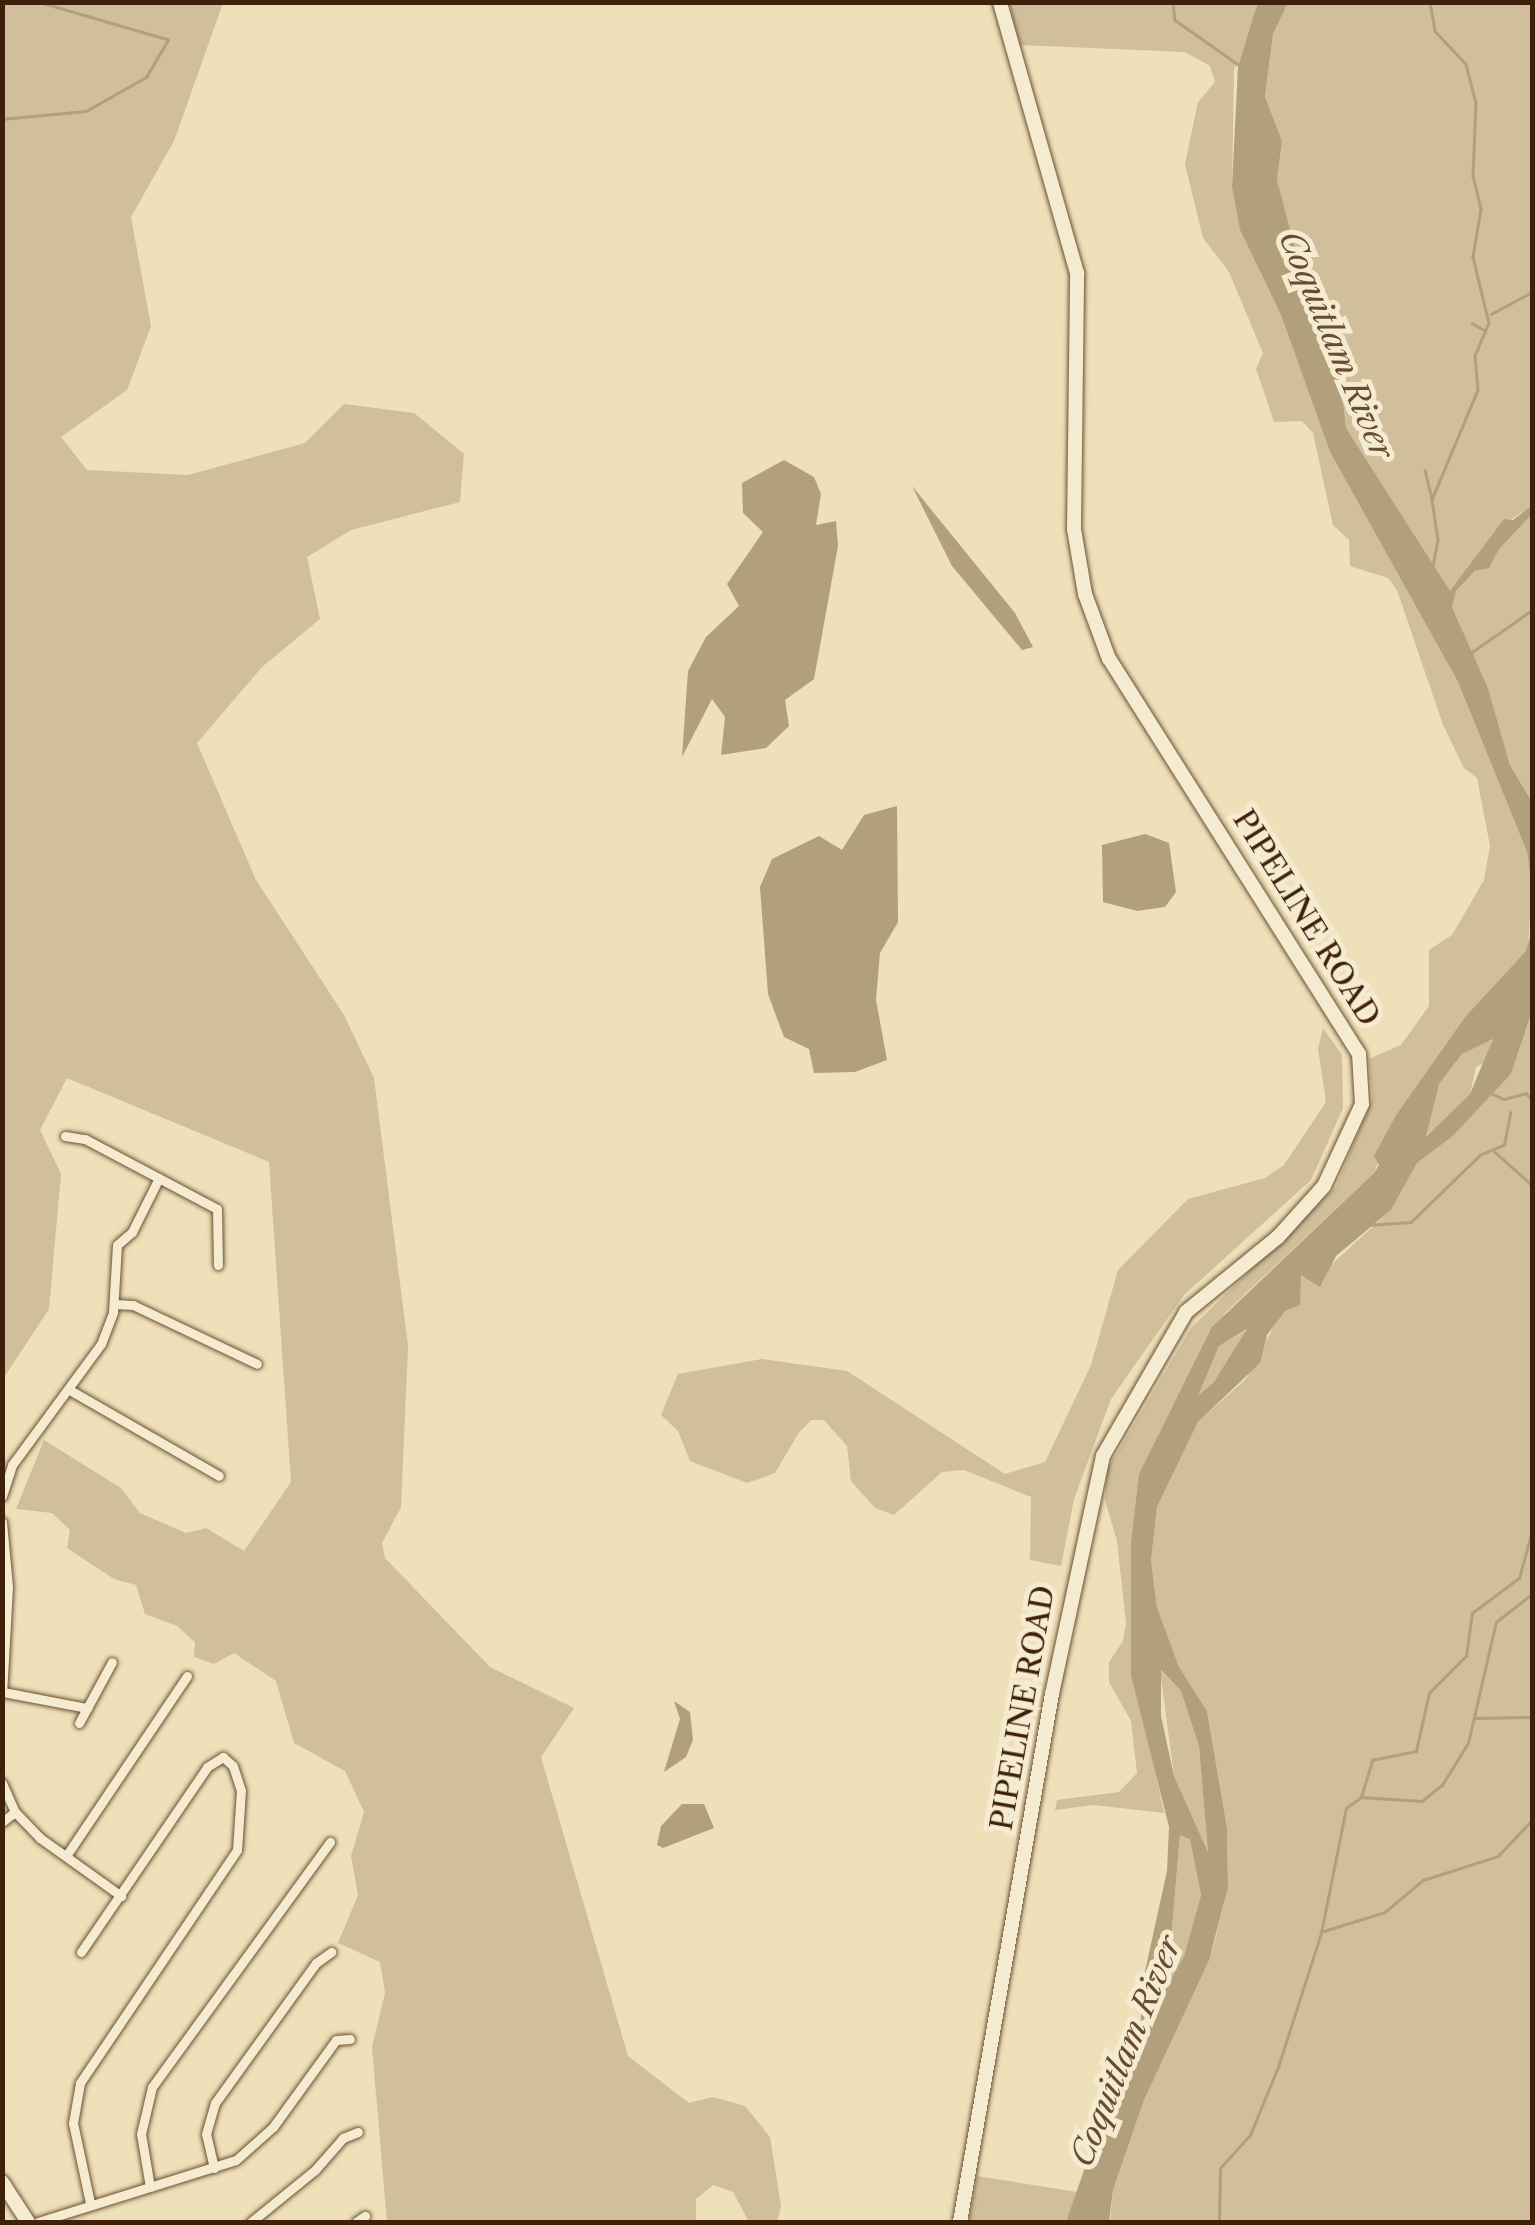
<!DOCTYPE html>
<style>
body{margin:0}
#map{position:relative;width:1535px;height:2225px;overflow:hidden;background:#eee0b8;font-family:"Libre Caslon Text",serif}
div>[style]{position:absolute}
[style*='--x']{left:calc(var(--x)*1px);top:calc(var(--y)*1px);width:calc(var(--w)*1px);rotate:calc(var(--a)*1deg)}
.green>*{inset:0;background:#d0bf9a}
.water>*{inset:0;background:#b29f7c}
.stream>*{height:2.5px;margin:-1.25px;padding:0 1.25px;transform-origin:1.25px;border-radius:1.25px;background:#b29f7c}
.roads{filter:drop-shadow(0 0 2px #6b5035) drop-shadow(0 0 2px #6b5035)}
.street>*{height:9px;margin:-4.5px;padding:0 4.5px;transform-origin:4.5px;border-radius:4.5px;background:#f4ebd1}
.secondary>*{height:14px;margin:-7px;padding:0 7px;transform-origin:7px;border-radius:7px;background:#f4ebd1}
span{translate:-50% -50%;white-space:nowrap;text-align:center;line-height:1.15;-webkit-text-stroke:10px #f4ebd1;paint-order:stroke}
.street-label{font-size:30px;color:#3f2009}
.water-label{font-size:32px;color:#674c31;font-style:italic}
.frame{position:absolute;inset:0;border:5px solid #3f2009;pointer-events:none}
</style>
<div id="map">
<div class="green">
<i style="clip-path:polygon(3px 2px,223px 3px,174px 141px,131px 217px,151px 326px,127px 390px,61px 437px,87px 470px,188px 475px,305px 443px,344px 404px,414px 413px,464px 454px,460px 502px,351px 530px,307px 557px,320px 619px,262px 667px,197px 743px,256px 880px,344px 1015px,374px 1078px,408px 1346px,401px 1507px,382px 1543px,385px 1558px,490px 1667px,574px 1708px,541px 1757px,628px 2056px,689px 2103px,713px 2097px,745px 2106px,770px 2137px,781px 2206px,777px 2222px,749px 2222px,733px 2192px,713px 2185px,696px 2199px,696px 2222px,387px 2222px,372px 2047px,385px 1993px,380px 1962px,338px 1943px,358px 1895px,351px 1856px,364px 1812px,345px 1771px,294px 1743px,276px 1681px,234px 1653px,214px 1664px,194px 1657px,195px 1642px,177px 1626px,145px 1614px,136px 1585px,114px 1579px,67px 1548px,70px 1530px,52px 1513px,16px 1509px,44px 1440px,121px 1488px,140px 1513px,186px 1533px,206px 1528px,244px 1551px,291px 1482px,269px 1162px,67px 1078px,40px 1130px,61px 1174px,49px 1309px,3px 1379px)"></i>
<i style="clip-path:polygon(1009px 3px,1257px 3px,1248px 51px,1234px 69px,1232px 187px,1240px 230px,1281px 315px,1330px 452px,1458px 682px,1527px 852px,1532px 887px,1528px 949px,1465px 1017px,1396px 1115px,1374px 1173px,1225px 1313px,1159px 1433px,1131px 1544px,1131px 1598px,1132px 1663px,1164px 1813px,1094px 1805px,1055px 1810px,1057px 1800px,1119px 1792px,1137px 1773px,1131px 1721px,1109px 1682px,1109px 1662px,1123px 1641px,1126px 1623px,1117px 1541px,1105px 1500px,1107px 1470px,1191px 1328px,1336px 1187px,1372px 1099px,1369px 1059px,1401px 1045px,1429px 1006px,1429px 950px,1452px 935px,1484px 880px,1490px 846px,1477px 778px,1464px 768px,1443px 725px,1397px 590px,1388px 578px,1350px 566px,1349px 540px,1333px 525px,1313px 433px,1302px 421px,1274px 422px,1256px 369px,1263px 353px,1229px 272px,1203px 238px,1185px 164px,1198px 102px,1215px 82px,1210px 66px,1185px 52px,1020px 45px)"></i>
<i style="clip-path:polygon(1288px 3px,1532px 3px,1532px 505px,1502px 526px,1450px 592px,1346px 428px,1337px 346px,1303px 283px,1286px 222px,1277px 180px,1282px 141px,1265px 95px,1273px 34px)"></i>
<i style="clip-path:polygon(1532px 514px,1532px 802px,1510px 765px,1488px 688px,1452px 607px,1456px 591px)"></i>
<i style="clip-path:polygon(1532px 1013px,1532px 2222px,1110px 2222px,1113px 2190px,1144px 2100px,1213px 1948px,1228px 1888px,1227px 1828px,1207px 1711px,1179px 1667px,1157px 1607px,1151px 1561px,1157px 1507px,1198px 1422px,1246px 1379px,1301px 1275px,1321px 1274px,1391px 1210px,1417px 1163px,1453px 1136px,1511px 1074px)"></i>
<i style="clip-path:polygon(1323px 1028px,1342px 1055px,1343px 1108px,1311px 1180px,1184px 1295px,1111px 1399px,1074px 1499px,1061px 1566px,1030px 1560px,1031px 1497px,964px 1470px,942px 1472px,894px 1515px,875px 1508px,851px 1481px,847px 1446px,824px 1420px,811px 1420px,798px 1434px,775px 1473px,747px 1483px,690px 1461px,678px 1431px,661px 1415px,678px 1374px,762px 1359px,847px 1371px,1005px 1474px,1045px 1462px,1091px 1365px,1118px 1270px,1188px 1199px,1265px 1178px,1284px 1165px,1326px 1102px,1318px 1049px)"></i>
<i style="clip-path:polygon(1492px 1038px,1489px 1060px,1476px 1067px,1470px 1094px,1427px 1138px,1431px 1097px,1439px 1084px,1462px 1054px)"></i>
<i style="clip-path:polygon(1249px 1329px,1214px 1382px,1197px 1398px,1219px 1346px)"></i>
<i style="clip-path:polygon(1160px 1670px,1181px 1691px,1199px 1748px,1208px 1852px,1174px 1776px)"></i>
<i style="clip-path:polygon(1180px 1835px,1190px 1838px,1201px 1895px,1184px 1956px,1167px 1986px)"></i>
<i style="clip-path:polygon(977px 2176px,1077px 2192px,1066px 2222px,969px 2222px)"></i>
</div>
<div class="water">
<i style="clip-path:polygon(1258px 2px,1288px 3px,1273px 34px,1265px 96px,1282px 141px,1277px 180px,1304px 283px,1337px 346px,1346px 428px,1450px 591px,1504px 519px,1513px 520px,1532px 505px,1532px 514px,1499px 549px,1489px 568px,1475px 571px,1456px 591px,1452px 607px,1488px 688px,1510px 765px,1532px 802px,1532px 887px,1527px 852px,1458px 682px,1330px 452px,1281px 315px,1240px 230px,1232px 187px,1238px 67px)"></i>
<i style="clip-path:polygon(784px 460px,814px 477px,821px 494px,816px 525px,836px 521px,838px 546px,814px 679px,785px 700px,789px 726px,766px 748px,721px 755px,725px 717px,712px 699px,682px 757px,688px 671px,706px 637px,739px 606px,727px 584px,763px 532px,743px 513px,742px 483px)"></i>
<i style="clip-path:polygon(912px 486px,1015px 613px,1033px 647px,1022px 650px,952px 566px)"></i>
<i style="clip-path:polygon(897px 806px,898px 922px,880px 953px,876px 1000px,887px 1060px,855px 1072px,814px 1073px,809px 1049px,784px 1037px,768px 994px,760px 887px,772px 859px,819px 836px,842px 850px,864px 815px)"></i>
<i style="clip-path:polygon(1145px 834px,1169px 843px,1176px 892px,1165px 907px,1137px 911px,1103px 902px,1102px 845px)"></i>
<i style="clip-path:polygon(evenodd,1532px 929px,1532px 1012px,1511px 1074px,1453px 1136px,1417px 1163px,1391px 1210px,1336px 1256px,1320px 1287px,1301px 1275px,1300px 1305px,1285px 1311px,1267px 1335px,1260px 1363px,1198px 1422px,1157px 1507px,1151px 1561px,1157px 1607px,1179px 1667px,1207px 1711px,1227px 1828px,1228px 1888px,1209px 1960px,1144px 2100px,1113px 2190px,1109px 2222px,1066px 2222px,1096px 2136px,1138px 2055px,1144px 1976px,1167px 1871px,1169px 1827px,1131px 1675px,1131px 1544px,1139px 1474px,1212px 1327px,1374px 1173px,1379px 1165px,1374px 1156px,1396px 1115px,1465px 1017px,1526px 951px,1532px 929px,1493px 1039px,1470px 1094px,1426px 1137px,1439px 1084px,1462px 1054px,1493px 1039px,1532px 929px,1247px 1329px,1214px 1382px,1198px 1396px,1219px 1346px,1247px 1329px,1532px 929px,1161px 1670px,1181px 1691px,1199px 1747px,1208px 1852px,1174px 1776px,1161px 1716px,1161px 1670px,1532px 929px,1180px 1835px,1190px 1839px,1201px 1895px,1184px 1956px,1167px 1986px,1180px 1835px)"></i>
<i style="clip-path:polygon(674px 1701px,690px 1712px,693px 1740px,686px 1757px,664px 1772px,680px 1719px)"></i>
<i style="clip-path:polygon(682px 1804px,704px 1804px,714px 1828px,663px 1848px,657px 1845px,661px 1826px)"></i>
</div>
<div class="stream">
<i style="--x:1173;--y:2;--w:18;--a:84"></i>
<i style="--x:1175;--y:20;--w:78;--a:35.1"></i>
<i style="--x:1430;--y:2;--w:29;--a:80"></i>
<i style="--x:1435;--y:31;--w:45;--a:46.8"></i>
<i style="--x:1466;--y:64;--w:40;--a:75.6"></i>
<i style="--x:1476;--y:103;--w:73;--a:92.4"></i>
<i style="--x:1473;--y:176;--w:34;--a:76"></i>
<i style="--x:1481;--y:209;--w:49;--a:99.5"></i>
<i style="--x:1473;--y:257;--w:68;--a:76.4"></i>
<i style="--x:1489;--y:323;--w:36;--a:113"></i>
<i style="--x:1475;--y:356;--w:34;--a:85"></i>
<i style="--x:1478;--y:390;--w:119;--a:112.7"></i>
<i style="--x:1432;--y:500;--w:40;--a:81.5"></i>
<i style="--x:1438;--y:540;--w:25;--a:101"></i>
<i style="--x:2;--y:119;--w:84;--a:-5.4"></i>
<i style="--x:86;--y:111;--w:69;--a:-29.5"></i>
<i style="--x:146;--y:77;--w:43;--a:-59.3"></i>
<i style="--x:168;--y:40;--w:135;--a:-163.7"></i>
<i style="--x:1491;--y:314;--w:47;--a:-28.2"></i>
<i style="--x:1472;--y:323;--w:14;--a:30"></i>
<i style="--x:1425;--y:470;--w:29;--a:76"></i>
<i style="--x:1469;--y:654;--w:77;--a:-34.9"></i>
<i style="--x:1490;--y:1093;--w:15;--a:23"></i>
<i style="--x:1504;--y:1099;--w:23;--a:-15"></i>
<i style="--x:1526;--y:1093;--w:9;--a:49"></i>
<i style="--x:1495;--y:1152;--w:50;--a:41.7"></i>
<i style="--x:1368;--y:1225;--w:43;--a:-4"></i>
<i style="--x:1411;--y:1222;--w:96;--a:-44.2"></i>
<i style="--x:1480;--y:1155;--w:26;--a:-23"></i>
<i style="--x:1504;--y:1145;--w:33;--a:-79"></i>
<i style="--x:1475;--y:1718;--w:57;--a:-1"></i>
<i style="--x:1361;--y:1797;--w:39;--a:-73"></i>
<i style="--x:1372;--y:1760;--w:45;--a:-11.6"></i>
<i style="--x:1416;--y:1751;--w:59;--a:-77.4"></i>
<i style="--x:1429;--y:1693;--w:52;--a:-45"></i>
<i style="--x:1466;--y:1656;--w:43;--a:-82.1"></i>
<i style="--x:1472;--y:1613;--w:59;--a:-36.7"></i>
<i style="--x:1519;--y:1578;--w:49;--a:-74.5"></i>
<i style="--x:1324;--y:1931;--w:64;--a:-17.3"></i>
<i style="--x:1385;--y:1912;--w:50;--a:-40.1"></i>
<i style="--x:1423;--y:1880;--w:79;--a:-17.7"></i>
<i style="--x:1498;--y:1856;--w:50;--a:-46.6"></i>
<i style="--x:1219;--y:2222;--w:54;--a:-88.9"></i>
<i style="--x:1220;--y:2168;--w:45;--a:-47.7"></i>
<i style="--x:1250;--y:2135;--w:74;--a:-67.6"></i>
<i style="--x:1278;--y:2067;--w:141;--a:-72.2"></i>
<i style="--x:1321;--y:1933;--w:127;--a:-78.7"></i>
<i style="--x:1346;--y:1808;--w:19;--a:-36"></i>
<i style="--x:1361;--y:1797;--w:61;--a:3.8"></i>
<i style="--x:1422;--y:1801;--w:26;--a:-39"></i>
<i style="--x:1442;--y:1785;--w:49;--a:-58.2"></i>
<i style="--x:1468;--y:1743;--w:124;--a:-77"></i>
<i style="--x:1496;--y:1622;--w:46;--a:-37.9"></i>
</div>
<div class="roads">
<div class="street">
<i style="--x:65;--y:1136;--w:20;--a:9"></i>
<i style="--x:85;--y:1139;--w:149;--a:27.9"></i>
<i style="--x:217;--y:1209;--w:56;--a:89"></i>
<i style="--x:114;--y:1304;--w:19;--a:3"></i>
<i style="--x:133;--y:1305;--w:137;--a:25.4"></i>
<i style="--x:68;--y:1389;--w:174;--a:29.9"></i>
<i style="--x:2;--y:1496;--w:33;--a:-72"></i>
<i style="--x:12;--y:1465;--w:150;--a:-53.7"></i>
<i style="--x:101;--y:1344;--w:34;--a:-69"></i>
<i style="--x:113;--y:1312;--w:67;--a:-86.6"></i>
<i style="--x:117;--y:1245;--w:20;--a:-41"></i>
<i style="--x:132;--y:1232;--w:60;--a:-63.4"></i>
<i style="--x:2;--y:1522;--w:65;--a:84.7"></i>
<i style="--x:8;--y:1587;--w:106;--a:93.2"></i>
<i style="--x:3;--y:1692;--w:86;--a:10.8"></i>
<i style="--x:79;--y:1723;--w:69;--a:-61.6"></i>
<i style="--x:2;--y:1783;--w:32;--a:66"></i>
<i style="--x:15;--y:1812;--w:36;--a:46"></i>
<i style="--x:40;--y:1838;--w:100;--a:35.6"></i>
<i style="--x:2;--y:1822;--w:16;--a:-38"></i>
<i style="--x:66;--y:1856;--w:217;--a:-56.1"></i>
<i style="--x:81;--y:1952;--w:224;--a:-55.7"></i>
<i style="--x:207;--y:1767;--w:19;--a:-32"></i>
<i style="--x:223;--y:1757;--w:13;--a:42"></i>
<i style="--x:233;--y:1766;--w:25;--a:72"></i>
<i style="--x:241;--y:1790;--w:60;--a:93.8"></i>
<i style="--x:237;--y:1850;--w:281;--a:124"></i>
<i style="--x:80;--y:2083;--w:41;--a:99.9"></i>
<i style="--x:73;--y:2123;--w:82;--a:78"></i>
<i style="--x:214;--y:2168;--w:35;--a:-103"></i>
<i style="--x:206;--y:2134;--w:32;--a:-74"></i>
<i style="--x:215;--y:2103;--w:173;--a:-54.2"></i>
<i style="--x:316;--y:1963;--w:19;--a:-36"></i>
<i style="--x:150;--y:2187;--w:54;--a:-99.6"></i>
<i style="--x:141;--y:2134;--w:48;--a:-76.8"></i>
<i style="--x:152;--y:2087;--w:303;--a:-54"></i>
<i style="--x:38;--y:2222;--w:207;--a:-17.4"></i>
<i style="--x:236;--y:2160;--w:50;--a:-41.7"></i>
<i style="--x:273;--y:2127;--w:107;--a:-54.1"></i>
<i style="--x:336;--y:2040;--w:14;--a:-4"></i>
<i style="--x:251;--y:2222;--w:82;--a:-39.1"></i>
<i style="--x:315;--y:2170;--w:43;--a:-48.8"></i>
<i style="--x:343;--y:2138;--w:16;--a:-22"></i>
<i style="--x:356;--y:2222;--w:11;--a:-34"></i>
</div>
<div class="secondary">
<i style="--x:2;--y:2182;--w:48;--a:57"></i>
<i style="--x:960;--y:2222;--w:536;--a:-80.12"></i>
<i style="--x:1052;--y:1694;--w:243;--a:-77.9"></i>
<i style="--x:1103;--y:1456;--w:166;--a:-60"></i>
<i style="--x:1186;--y:1312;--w:119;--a:-39.2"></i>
<i style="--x:1278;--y:1237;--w:69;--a:-48"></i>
<i style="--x:1324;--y:1186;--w:90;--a:-65.1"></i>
<i style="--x:1362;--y:1104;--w:50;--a:-93.4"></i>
<i style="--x:1359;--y:1054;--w:467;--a:-122.3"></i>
<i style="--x:1109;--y:659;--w:69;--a:-110.3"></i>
<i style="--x:1085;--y:594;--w:66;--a:-99.6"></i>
<i style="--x:1074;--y:529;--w:256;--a:-89.3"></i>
<i style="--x:1077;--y:273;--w:282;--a:-105.9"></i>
</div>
</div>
<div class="street-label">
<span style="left:1306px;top:918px;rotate:58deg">PIPELINE ROAD</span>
<span style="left:1023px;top:1708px;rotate:-80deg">PIPELINE ROAD</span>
</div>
<div class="water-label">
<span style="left:1336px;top:345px;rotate:67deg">Coquitlam River</span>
<span style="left:1126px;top:2051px;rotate:-68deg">Coquitlam River</span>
</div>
<div class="frame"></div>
</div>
